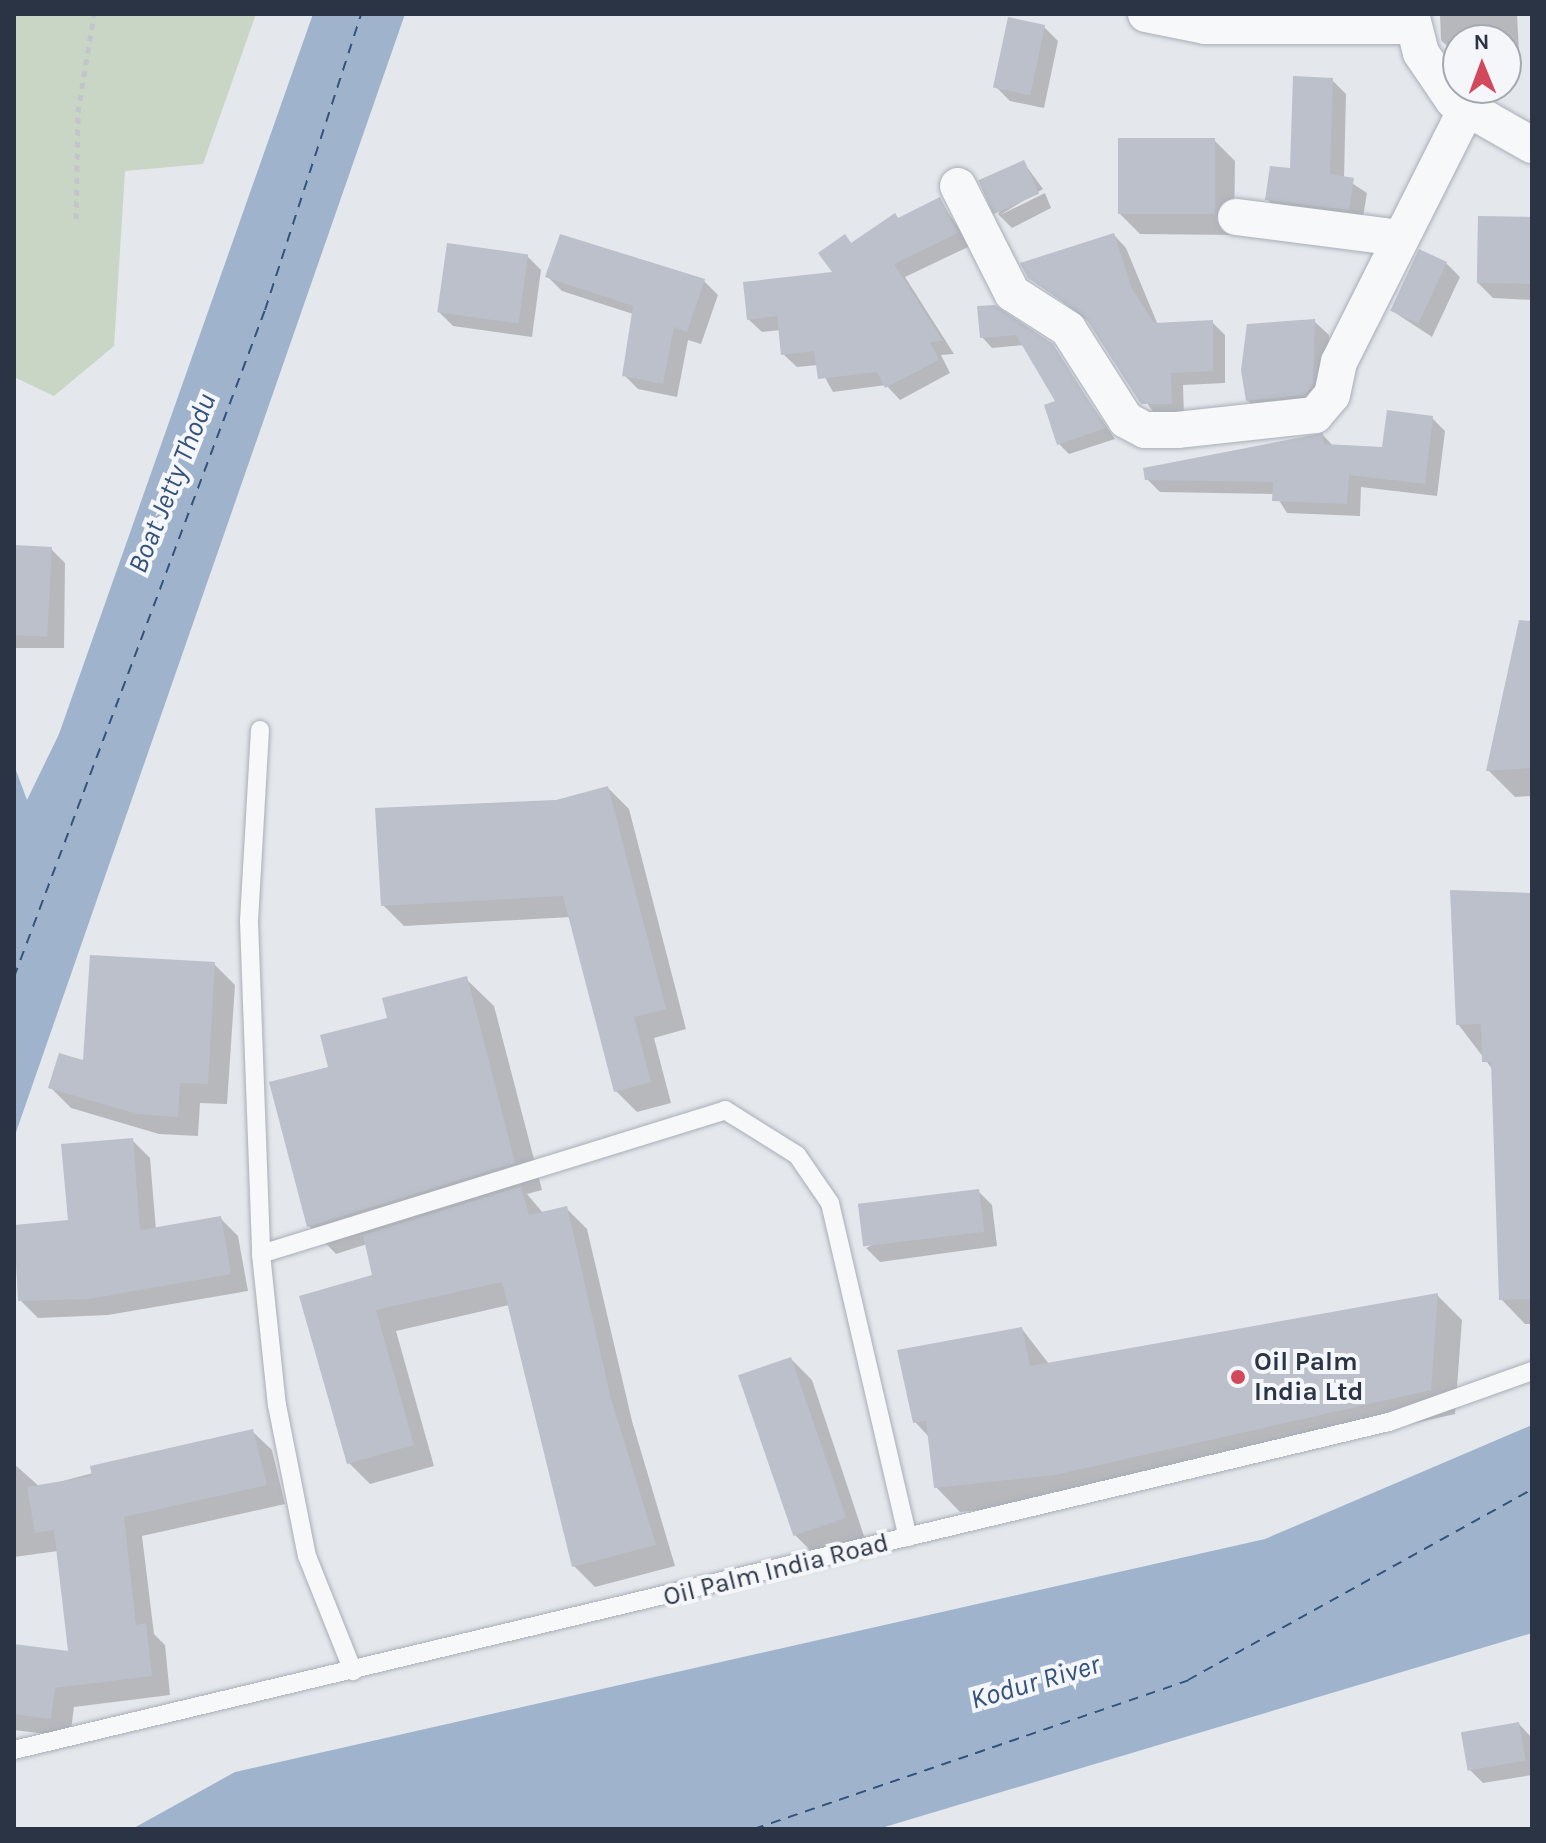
<!DOCTYPE html>
<style>
body{margin:0}
#map{position:relative;width:1546px;height:1843px;overflow:hidden;background:#e4e7ec;font-family:Karla,sans-serif}
div>[style]{position:absolute}
[style*='--x']{left:calc(var(--x)*1px);top:calc(var(--y)*1px);width:calc(var(--w)*1px);rotate:calc(var(--a)*1deg)}
.green>*{inset:0;background:#c9d6c5}
.water>*{inset:0;background:#9fb4cc}
.shadow>*{inset:0;background:#0003}
.ferry>*{height:2px;margin-top:-1px;transform-origin:0;background:repeating-linear-gradient(90deg,#34527a 0 10px,transparent 0 18px)}
.building>*{inset:0;background:#bbc0ca;transform-origin:0 0}
.path>*{height:5px;margin-top:-2.5px;transform-origin:0;background:repeating-linear-gradient(90deg,#c2c5cb 0 6px,transparent 0 12px)}
.roads{filter:drop-shadow(0 0 2px #a9aeb7) drop-shadow(0 0 2px #a9aeb7)}
.lane>*{height:18px;margin:-9px;padding:0 9px;transform-origin:9px;border-radius:9px;background:#f7f8fa}
.street>*{height:36px;margin:-18px;padding:0 18px;transform-origin:18px;border-radius:18px;background:#f7f8fa}
.dots>*{width:22px;height:22px;translate:-50% -50%;box-sizing:border-box;border:4px solid #f4f6f9;border-radius:50%}
span{translate:-50% -50%;white-space:nowrap;text-align:center;line-height:1.15;-webkit-text-stroke:8px #f4f6f9;paint-order:stroke}
.poi-label{font-size:26px;color:#2b3445;font-weight:700}
.left{translate:0 -50%;text-align:left}
.street-label{font-size:26px;color:#2b3445}
.water-label{font-size:28px;color:#34527a;font-style:italic}
.frame{position:absolute;inset:0;border:16px solid #2b3445;pointer-events:none}
.north{position:absolute;left:1442px;top:24px;width:80px;height:80px;box-sizing:border-box;background:#f4f6f9;border:2px solid #a4a8b1;border-radius:50%;rotate:359deg;font-size:22px;font-weight:700;line-height:32px;text-align:center;color:#2b3445}
.north::after{content:'';display:block;margin:auto;width:28px;height:36px;background:#d1495b;clip-path:polygon(50% 0,100% 100%,50% 72%,0 100%)}
</style>
<div id="map">
<div class="green">
<i style="clip-path:polygon(14px 14px,256px 14px,203px 164px,125px 171px,114px 346px,54px 396px,14px 377px)"></i>
</div>
<div class="water">
<i style="clip-path:polygon(313px 14px,405px 14px,14px 1138px,14px 765px,27px 800px,59px 734px)"></i>
<i style="clip-path:polygon(1532px 1425px,1532px 1633px,878px 1829px,132px 1829px,235px 1772px,1265px 1539px)"></i>
</div>
<div class="shadow">
<i style="clip-path:polygon(1440px 14px,1517px 14px,1519px 51px,1506px 51px,1506px 40px,1458px 40px,1455px 54px,1441px 40px)"></i>
<i style="clip-path:polygon(1044px 27px,1058px 41px,1044px 108px,1010px 101px,996px 87px)"></i>
<i style="clip-path:polygon(1332px 80px,1346px 94px,1344px 178px,1367px 193px,1362px 223px,1281px 213px,1267px 199px,1292px 171px)"></i>
<i style="clip-path:polygon(1214px 140px,1235px 161px,1234px 235px,1140px 234px,1119px 213px)"></i>
<i style="clip-path:polygon(1024px 163px,1043px 189px,1000px 215px,1045px 193px,1051px 208px,1012px 228px,998px 214px)"></i>
<i style="clip-path:polygon(940px 200px,970px 246px,905px 277px,954px 354px,941px 355px,950px 373px,900px 400px,886px 385px,833px 392px,818px 365px,797px 367px,783px 354px,781px 330px,762px 332px,748px 319px,836px 274px,844px 236px,852px 244px)"></i>
<i style="clip-path:polygon(1532px 217px,1532px 300px,1493px 298px,1478px 283px)"></i>
<i style="clip-path:polygon(1114px 235px,1126px 248px,1158px 325px,1212px 322px,1225px 335px,1225px 383px,1183px 385px,1184px 416px,1156px 416px,1092px 324px,1030px 277px)"></i>
<i style="clip-path:polygon(527px 256px,541px 270px,532px 337px,453px 326px,439px 312px)"></i>
<i style="clip-path:polygon(1446px 263px,1460px 277px,1432px 337px,1391px 310px)"></i>
<i style="clip-path:polygon(548px 277px,704px 281px,718px 295px,701px 344px,688px 340px,677px 397px,638px 389px,624px 375px,633px 314px,562px 291px)"></i>
<i style="clip-path:polygon(979px 308px,1051px 346px,1115px 439px,1069px 454px,1059px 444px,1058px 402px,1024px 345px,992px 348px,982px 337px)"></i>
<i style="clip-path:polygon(1315px 322px,1329px 335px,1331px 374px,1318px 408px,1262px 414px,1248px 401px)"></i>
<i style="clip-path:polygon(1432px 418px,1445px 431px,1437px 496px,1361px 487px,1360px 516px,1287px 513px,1275px 494px,1160px 492px,1147px 479px,1323px 435px,1334px 447px,1384px 449px)"></i>
<i style="clip-path:polygon(14px 547px,51px 549px,65px 563px,64px 648px,14px 648px)"></i>
<i style="clip-path:polygon(1532px 637px,1532px 796px,1515px 797px,1488px 770px)"></i>
<i style="clip-path:polygon(608px 788px,629px 809px,686px 1029px,654px 1038px,671px 1103px,637px 1112px,616px 1091px,571px 917px,404px 926px,383px 905px)"></i>
<i style="clip-path:polygon(1532px 895px,1532px 1324px,1525px 1324px,1501px 1299px,1493px 1070px,1458px 1024px)"></i>
<i style="clip-path:polygon(214px 964px,235px 985px,227px 1104px,200px 1103px,198px 1136px,159px 1134px,71px 1108px,51px 1088px)"></i>
<i style="clip-path:polygon(466px 979px,494px 1006px,542px 1190px,527px 1194px,543px 1213px,566px 1208px,587px 1229px,632px 1421px,675px 1566px,595px 1587px,574px 1566px,509px 1305px,396px 1331px,434px 1466px,370px 1484px,349px 1463px,375px 1277px,367px 1244px,336px 1254px,309px 1226px,331px 1068px,390px 1019px)"></i>
<i style="clip-path:polygon(132px 1140px,150px 1158px,156px 1230px,221px 1219px,238px 1236px,248px 1291px,108px 1315px,38px 1318px,20px 1300px,14px 1227px,70px 1222px)"></i>
<i style="clip-path:polygon(978px 1191px,992px 1205px,997px 1246px,880px 1262px,866px 1248px)"></i>
<i style="clip-path:polygon(1437px 1295px,1462px 1320px,1455px 1414px,1081px 1499px,960px 1512px,936px 1487px,930px 1438px,915px 1422px,1022px 1329px,1049px 1364px)"></i>
<i style="clip-path:polygon(791px 1359px,812px 1380px,865px 1539px,815px 1555px,794px 1534px)"></i>
<i style="clip-path:polygon(252px 1431px,272px 1450px,285px 1504px,142px 1536px,154px 1634px,165px 1645px,170px 1695px,74px 1707px,70px 1737px,14px 1730px,14px 1646px,70px 1654px,58px 1551px,14px 1557px,14px 1464px,40px 1487px)"></i>
<i style="clip-path:polygon(1519px 1724px,1532px 1738px,1532px 1775px,1483px 1783px,1469px 1769px)"></i>
</div>
<div class="ferry">
<i style="--x:14;--y:977;--w:713;--a:-69.38"></i>
<i style="--x:265;--y:310;--w:311;--a:-72"></i>
<i style="--x:754;--y:1829;--w:459;--a:-18.9"></i>
<i style="--x:1188;--y:1680;--w:393;--a:-29"></i>
</div>
<div class="building">
<i style="left:1008px;top:17px;width:38px;height:72px;rotate:12deg"></i>
<i style="clip-path:polygon(1293px 76px,1333px 78px,1330px 174px,1354px 178px,1349px 210px,1265px 200px,1270px 166px,1290px 168px)"></i>
<i style="left:1118px;top:138px;width:97px;height:76px"></i>
<i style="left:1024px;top:160px;width:37px;height:50px;rotate:66deg"></i>
<i style="clip-path:polygon(940px 197px,958px 233px,894px 264px,943px 341px,930px 342px,939px 360px,885px 388px,877px 372px,818px 379px,814px 351px,781px 355px,777px 316px,747px 320px,743px 282px,832px 272px,818px 253px,845px 234px,851px 243px,895px 213px,898px 218px)"></i>
<i style="left:1478px;top:216px;width:54px;height:67px;rotate:1deg"></i>
<i style="clip-path:polygon(1114px 233px,1132px 289px,1154px 323px,1213px 320px,1213px 371px,1171px 373px,1172px 404px,1141px 404px,1085px 317px,1028px 278px,1020px 263px)"></i>
<i style="clip-path:polygon(560px 234px,705px 279px,687px 332px,674px 327px,663px 384px,622px 376px,633px 306px,545px 277px)"></i>
<i style="left:447px;top:243px;width:82px;height:70px;rotate:8deg"></i>
<i style="left:1419px;top:249px;width:31px;height:68px;rotate:25deg"></i>
<i style="clip-path:polygon(995px 305px,1053px 344px,1106px 428px,1057px 445px,1044px 405px,1055px 401px,1016px 335px,980px 338px,977px 306px)"></i>
<i style="clip-path:polygon(1315px 319px,1313px 385px,1304px 395px,1246px 401px,1241px 370px,1247px 324px)"></i>
<i style="clip-path:polygon(1387px 410px,1433px 416px,1425px 484px,1349px 475px,1347px 504px,1272px 501px,1273px 482px,1145px 480px,1143px 468px,1323px 433px,1324px 444px,1382px 447px)"></i>
<i style="left:14px;top:545px;width:38px;height:90px;rotate:3deg"></i>
<i style="clip-path:polygon(1519px 620px,1532px 621px,1532px 768px,1486px 771px)"></i>
<i style="clip-path:polygon(608px 786px,666px 1009px,634px 1017px,651px 1082px,614px 1092px,563px 896px,381px 906px,375px 808px,556px 800px)"></i>
<i style="clip-path:polygon(1450px 890px,1532px 893px,1532px 1299px,1499px 1300px,1491px 1062px,1482px 1062px,1481px 1024px,1456px 1025px)"></i>
<i style="clip-path:polygon(90px 955px,215px 962px,208px 1084px,180px 1083px,178px 1117px,137px 1114px,48px 1088px,59px 1053px,83px 1060px)"></i>
<i style="clip-path:polygon(467px 976px,515px 1163px,307px 1227px,269px 1082px,328px 1067px,320px 1035px,387px 1018px,382px 998px)"></i>
<i style="clip-path:polygon(133px 1138px,140px 1230px,221px 1216px,231px 1274px,89px 1299px,18px 1301px,14px 1225px,68px 1220px,61px 1144px)"></i>
<i style="clip-path:polygon(521px 1186px,529px 1215px,567px 1206px,611px 1399px,656px 1545px,572px 1567px,502px 1282px,376px 1310px,414px 1445px,347px 1464px,299px 1296px,372px 1275px,363px 1235px)"></i>
<i style="left:979px;top:1189px;width:43px;height:122px;rotate:83deg"></i>
<i style="clip-path:polygon(1438px 1293px,1431px 1390px,1055px 1475px,934px 1488px,926px 1421px,913px 1423px,897px 1350px,1022px 1327px,1030px 1366px)"></i>
<i style="left:791px;top:1357px;width:170px;height:56px;rotate:71deg"></i>
<i style="clip-path:polygon(253px 1429px,267px 1485px,124px 1517px,136px 1625px,146px 1623px,152px 1676px,55px 1688px,51px 1719px,14px 1714px,14px 1644px,68px 1651px,54px 1530px,35px 1533px,27px 1487px,92px 1476px,90px 1466px)"></i>
<i style="left:1519px;top:1722px;width:39px;height:59px;rotate:80deg"></i>
</div>
<div class="path">
<i style="--x:76;--y:219;--w:107;--a:-88.9"></i>
<i style="--x:78;--y:112;--w:99;--a:-80.7"></i>
</div>
<div class="roads">
<div class="lane">
<i style="--x:260;--y:730;--w:191;--a:93.3"></i>
<i style="--x:249;--y:921;--w:333;--a:87.9"></i>
<i style="--x:261;--y:1254;--w:152;--a:84"></i>
<i style="--x:277;--y:1405;--w:154;--a:78.8"></i>
<i style="--x:307;--y:1556;--w:124;--a:68.2"></i>
<i style="--x:261;--y:1254;--w:486;--a:-17.2"></i>
<i style="--x:725;--y:1110;--w:85;--a:32"></i>
<i style="--x:797;--y:1155;--w:58;--a:55.5"></i>
<i style="--x:830;--y:1203;--w:343;--a:76.9"></i>
<i style="--x:14;--y:1750;--w:1414;--a:-13.42"></i>
<i style="--x:1389;--y:1422;--w:152;--a:-19.6"></i>
</div>
<div class="street">
<i style="--x:1146;--y:14;--w:60;--a:11.5"></i>
<i style="--x:1205;--y:26;--w:205;--a:0"></i>
<i style="--x:1411;--y:14;--w:40;--a:75.6"></i>
<i style="--x:1421;--y:53;--w:57;--a:55.8"></i>
<i style="--x:1453;--y:100;--w:91;--a:29.7"></i>
<i style="--x:958;--y:186;--w:120;--a:63.2"></i>
<i style="--x:1012;--y:293;--w:67;--a:32.7"></i>
<i style="--x:1068;--y:329;--w:108;--a:57.5"></i>
<i style="--x:1126;--y:420;--w:21;--a:28"></i>
<i style="--x:1145;--y:430;--w:32;--a:0"></i>
<i style="--x:1177;--y:430;--w:139;--a:-6.2"></i>
<i style="--x:1315;--y:415;--w:26;--a:-50"></i>
<i style="--x:1332;--y:395;--w:34;--a:-78"></i>
<i style="--x:1339;--y:362;--w:283;--a:-63.3"></i>
<i style="--x:1236;--y:217;--w:164;--a:7.3"></i>
</div>
</div>
<div class="dots">
<i style="left:1238px;top:1377px;background:#d1495b"></i>
</div>
<div class="poi-label">
<span class="left" style="left:1254px;top:1377px">Oil Palm<br>India Ltd</span>
</div>
<div class="street-label">
<span style="left:776px;top:1570px;rotate:-14deg">Oil Palm India Road</span>
</div>
<div class="water-label">
<span style="left:172px;top:483px;rotate:-68deg">Boat Jetty Thodu</span>
<span style="left:1035px;top:1682px;rotate:-16deg">Kodur River</span>
</div>
<div class="frame"></div>
<div class="north">N</div>
</div>
